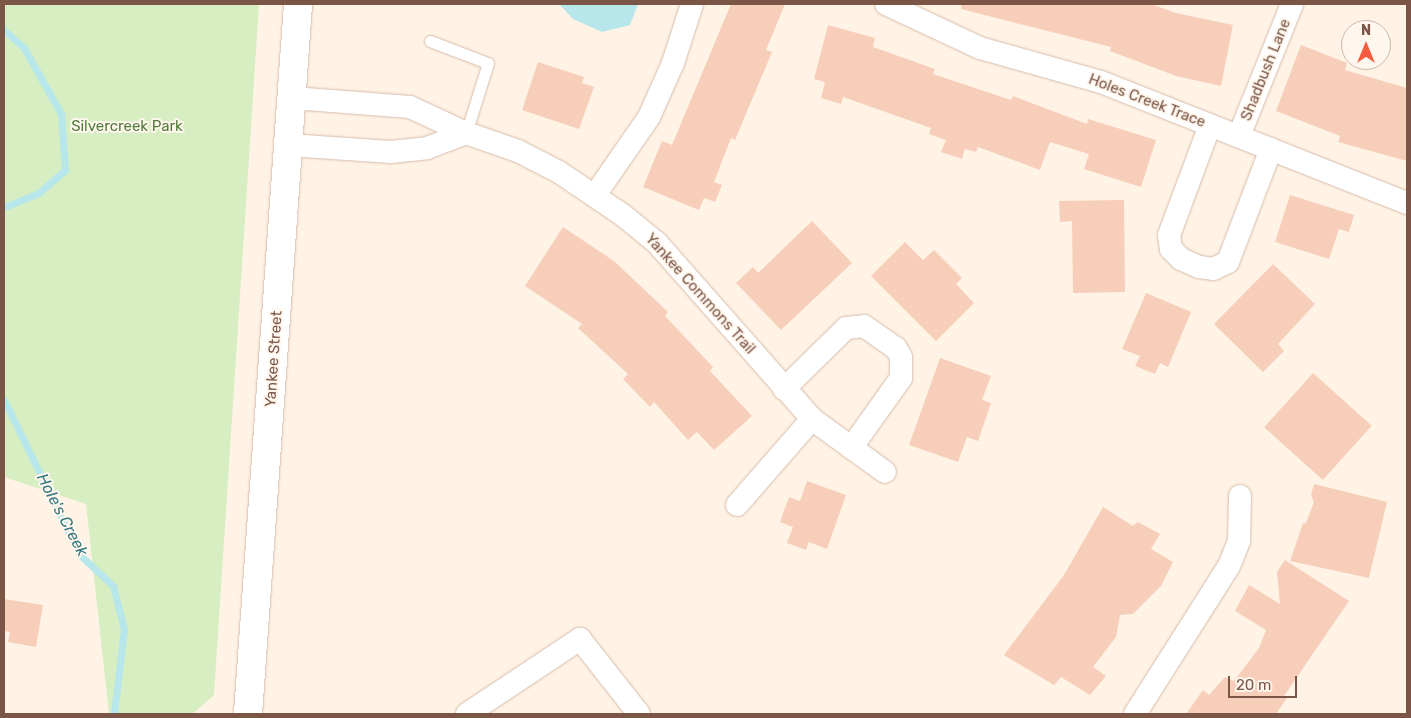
<!DOCTYPE html>
<style>
body{margin:0}
#map{position:relative;width:1411px;height:718px;overflow:hidden;background:#fff3e5;font-family:Rubik,sans-serif}
div>[style]{position:absolute}
[style*='--x']{left:calc(var(--x)*1px);top:calc(var(--y)*1px);width:calc(var(--w)*1px);rotate:calc(var(--a)*1deg)}
.green>*{inset:0;background:#d6eec2}
.water>*{inset:0;background:#b7e6eb}
.stream>*{height:7px;margin:-3.5px;padding:0 3.5px;transform-origin:3.5px;border-radius:3.5px;background:#b7e6eb}
.building>*{inset:0;background:#f7ceba;transform-origin:0 0}
.roads{filter:drop-shadow(0 0 1px #d5bcac) drop-shadow(0 0 1px #d5bcac)}
.lane>*{height:11px;margin:-5.5px;padding:0 5.5px;transform-origin:5.5px;border-radius:5.5px;background:#fff}
.street>*{height:22px;margin:-11px;padding:0 11px;transform-origin:11px;border-radius:11px;background:#fff}
.secondary>*{height:28px;margin:-14px;padding:0 14px;transform-origin:14px;border-radius:14px;background:#fff}
span{translate:-50% -50%;white-space:nowrap;text-align:center;line-height:1.15;-webkit-text-stroke:4px #fff7ee;paint-order:stroke}
.street-label{font-size:15px;color:#7b5647}
.park-label{font-size:15px;color:#527c3b}
.water-label{font-size:16px;color:#387a82;font-style:italic}
.frame{position:absolute;inset:0;border:5px solid #7b5647;pointer-events:none}
.north{position:absolute;left:1341px;top:20px;width:50px;height:50px;box-sizing:border-box;background:#fff7ee;border:1px solid #cab7ab;border-radius:50%;rotate:0deg;font-size:14px;font-weight:700;line-height:20px;text-align:center;color:#7b5647}
.north::after{content:'';display:block;margin:auto;width:18px;height:22px;background:#f55b3d;clip-path:polygon(50% 0,100% 100%,50% 72%,0 100%)}
.scale{position:absolute;left:1228px;top:676px;width:69px;height:22px;box-sizing:border-box;border:2px solid #7b5647;border-top:0;padding-left:6px;font-size:15px;line-height:18px;white-space:nowrap;color:#7b5647;-webkit-text-stroke:4px #fff7ee;paint-order:stroke}
</style>
<div id="map">
<div class="green">
<i style="clip-path:polygon(4px 4px,259px 4px,214px 695px,192px 714px,109px 714px,86px 504px,4px 477px)"></i>
</div>
<div class="water">
<i style="clip-path:polygon(559px 4px,638px 4px,630px 25px,602px 32px,573px 19px)"></i>
</div>
<div class="stream">
<i style="--x:4;--y:30;--w:27;--a:42"></i>
<i style="--x:24;--y:48;--w:76;--a:60.7"></i>
<i style="--x:61;--y:114;--w:56;--a:85.9"></i>
<i style="--x:65;--y:170;--w:35;--a:139"></i>
<i style="--x:39;--y:193;--w:38;--a:158"></i>
<i style="--x:4;--y:400;--w:171;--a:64"></i>
<i style="--x:79;--y:554;--w:47;--a:43.3"></i>
<i style="--x:113;--y:586;--w:44;--a:75.7"></i>
<i style="--x:124;--y:629;--w:86;--a:96.7"></i>
</div>
<div class="building">
<i style="clip-path:polygon(731px 4px,785px 4px,766px 50px,772px 52px,735px 140px,731px 138px,714px 182px,722px 185px,715px 202px,704px 198px,699px 210px,643px 187px,662px 141px,672px 145px)"></i>
<i style="clip-path:polygon(962px 4px,1151px 4px,1176px 13px,1233px 25px,1221px 86px,1176px 76px,1110px 51px,1111px 47px,961px 9px)"></i>
<i style="clip-path:polygon(828px 25px,875px 38px,873px 47px,935px 69px,933px 74px,1011px 100px,1013px 96px,1087px 124px,1088px 119px,1156px 140px,1141px 187px,1084px 169px,1089px 154px,1050px 142px,1040px 170px,978px 147px,976px 152px,965px 149px,962px 159px,941px 152px,946px 140px,929px 134px,931px 128px,843px 97px,841px 104px,821px 98px,825px 82px,814px 79px)"></i>
<i style="clip-path:polygon(1301px 45px,1347px 63px,1345px 70px,1407px 88px,1407px 161px,1338px 142px,1340px 136px,1276px 111px)"></i>
<i style="clip-path:polygon(538px 62px,584px 77px,582px 83px,594px 87px,579px 129px,522px 110px)"></i>
<i style="clip-path:polygon(1290px 195px,1354px 215px,1349px 232px,1339px 229px,1329px 259px,1275px 242px)"></i>
<i style="clip-path:polygon(1124px 200px,1125px 292px,1073px 293px,1072px 221px,1060px 222px,1059px 201px)"></i>
<i style="clip-path:polygon(812px 221px,852px 263px,781px 330px,736px 283px,753px 267px,758px 273px)"></i>
<i style="clip-path:polygon(563px 227px,614px 261px,668px 312px,665px 316px,713px 367px,710px 371px,752px 416px,714px 450px,697px 432px,688px 440px,654px 402px,650px 407px,623px 379px,628px 374px,578px 328px,582px 324px,525px 286px)"></i>
<i style="clip-path:polygon(905px 242px,923px 260px,934px 250px,962px 278px,956px 284px,974px 303px,936px 341px,871px 276px)"></i>
<i style="clip-path:polygon(1273px 264px,1315px 304px,1278px 344px,1284px 351px,1263px 372px,1214px 324px)"></i>
<i style="clip-path:polygon(1146px 293px,1191px 312px,1168px 367px,1160px 363px,1155px 374px,1135px 366px,1140px 356px,1122px 349px)"></i>
<i style="clip-path:polygon(940px 358px,991px 376px,982px 400px,991px 403px,978px 441px,967px 437px,958px 462px,909px 445px)"></i>
<i style="left:1313px;top:373px;width:79px;height:73px;rotate:42deg"></i>
<i style="clip-path:polygon(807px 481px,846px 495px,827px 549px,809px 542px,806px 550px,787px 543px,793px 527px,780px 522px,789px 497px,800px 501px)"></i>
<i style="clip-path:polygon(1314px 484px,1387px 502px,1369px 578px,1290px 561px,1303px 523px,1306px 523px,1314px 502px,1311px 495px)"></i>
<i style="clip-path:polygon(1103px 507px,1133px 526px,1138px 522px,1160px 534px,1151px 549px,1173px 562px,1161px 586px,1133px 614px,1120px 615px,1116px 637px,1093px 667px,1106px 676px,1090px 695px,1061px 677px,1054px 685px,1004px 655px,1064px 575px)"></i>
<i style="clip-path:polygon(1285px 560px,1349px 601px,1284px 696px,1287px 698px,1276px 714px,1186px 714px,1203px 690px,1209px 695px,1225px 677px,1234px 681px,1259px 648px,1266px 630px,1235px 611px,1249px 585px,1280px 604px,1277px 572px)"></i>
<i style="clip-path:polygon(4px 599px,43px 605px,36px 647px,8px 642px,10px 632px,4px 631px)"></i>
</div>
<div class="roads">
<div class="lane">
<i style="--x:430;--y:41;--w:62;--a:20.8"></i>
<i style="--x:488;--y:63;--w:73;--a:107.4"></i>
</div>
<div class="street">
<i style="--x:886;--y:4;--w:104;--a:25.1"></i>
<i style="--x:980;--y:48;--w:126;--a:15.7"></i>
<i style="--x:1101;--y:82;--w:329;--a:21.6"></i>
<i style="--x:293;--y:98;--w:117;--a:4.4"></i>
<i style="--x:410;--y:107;--w:62;--a:24.9"></i>
<i style="--x:466;--y:133;--w:55;--a:19.1"></i>
<i style="--x:518;--y:151;--w:46;--a:27.1"></i>
<i style="--x:559;--y:172;--w:78;--a:34.1"></i>
<i style="--x:624;--y:216;--w:43;--a:39.3"></i>
<i style="--x:657;--y:243;--w:235;--a:48.6"></i>
<i style="--x:812;--y:419;--w:90;--a:36"></i>
<i style="--x:1210;--y:125;--w:117;--a:110.4"></i>
<i style="--x:1169;--y:235;--w:14;--a:82"></i>
<i style="--x:1171;--y:249;--w:14;--a:45"></i>
<i style="--x:1181;--y:259;--w:20;--a:24"></i>
<i style="--x:1199;--y:267;--w:14;--a:8"></i>
<i style="--x:1213;--y:269;--w:17;--a:-25"></i>
<i style="--x:1228;--y:262;--w:121;--a:-69.2"></i>
<i style="--x:1239;--y:136;--w:142;--a:-68.1"></i>
<i style="--x:289;--y:145;--w:102;--a:3.9"></i>
<i style="--x:391;--y:152;--w:36;--a:-6"></i>
<i style="--x:427;--y:148;--w:42;--a:-21"></i>
<i style="--x:595;--y:195;--w:95;--a:-55.3"></i>
<i style="--x:649;--y:117;--w:59;--a:-66"></i>
<i style="--x:673;--y:63;--w:62;--a:-72.1"></i>
<i style="--x:784;--y:389;--w:87;--a:-44.5"></i>
<i style="--x:846;--y:328;--w:18;--a:-6"></i>
<i style="--x:864;--y:326;--w:39;--a:35"></i>
<i style="--x:896;--y:348;--w:10;--a:61"></i>
<i style="--x:901;--y:357;--w:21;--a:90"></i>
<i style="--x:901;--y:378;--w:86;--a:125.5"></i>
<i style="--x:737;--y:505;--w:114;--a:-48.9"></i>
<i style="--x:467;--y:714;--w:136;--a:-33.6"></i>
<i style="--x:580;--y:639;--w:95;--a:51.8"></i>
<i style="--x:1135;--y:714;--w:175;--a:-57.6"></i>
<i style="--x:1229;--y:566;--w:27;--a:-68"></i>
<i style="--x:1239;--y:541;--w:45;--a:-88.7"></i>
</div>
<div class="secondary">
<i style="--x:248;--y:714;--w:712;--a:-85.97"></i>
</div>
</div>
<div class="street-label">
<span style="left:1266px;top:70px;rotate:-68deg">Shadbush Lane</span>
<span style="left:1147px;top:101px;rotate:21deg">Holes Creek Trace</span>
<span style="left:700px;top:294px;rotate:48deg">Yankee Commons Trail</span>
<span style="left:274px;top:359px;rotate:-86deg">Yankee Street</span>
</div>
<div class="park-label">
<span style="left:127px;top:127px">Silvercreek Park</span>
</div>
<div class="water-label">
<span style="left:62px;top:515px;rotate:62deg">Hole's Creek</span>
</div>
<div class="frame"></div>
<div class="north">N</div>
<div class="scale">20 m</div>
</div>
